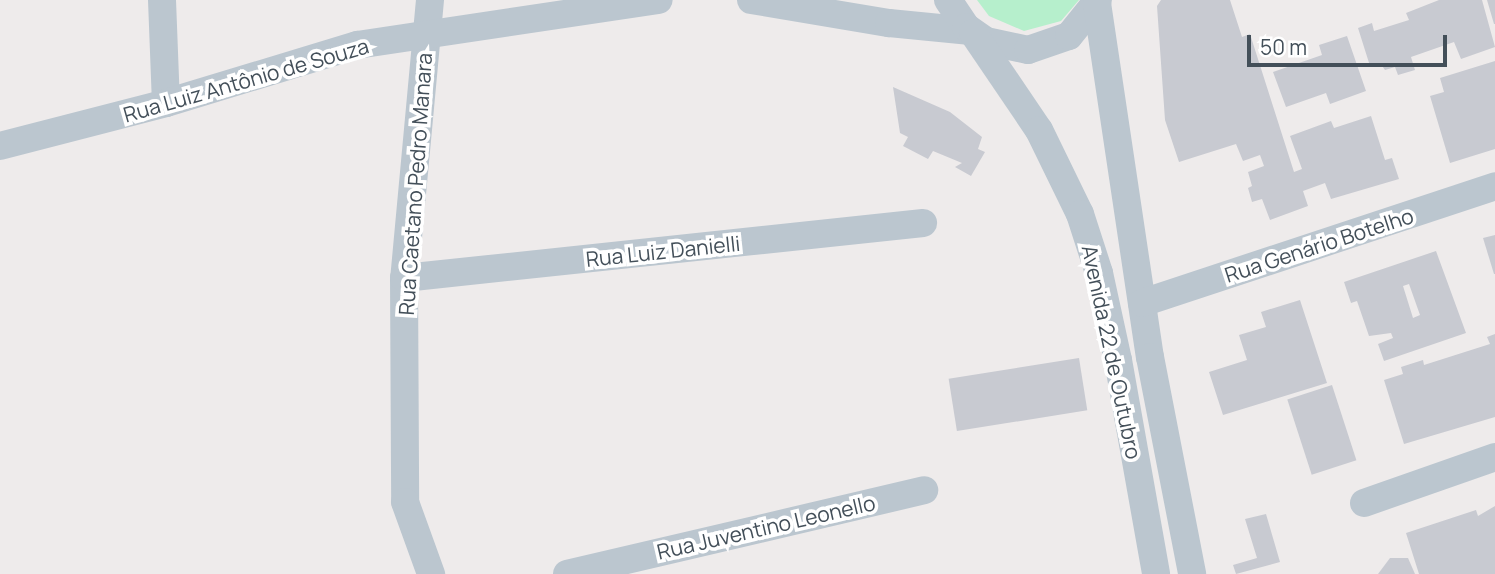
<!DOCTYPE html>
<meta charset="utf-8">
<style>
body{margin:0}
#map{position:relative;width:1495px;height:574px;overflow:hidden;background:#eeebeb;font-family:Manrope,sans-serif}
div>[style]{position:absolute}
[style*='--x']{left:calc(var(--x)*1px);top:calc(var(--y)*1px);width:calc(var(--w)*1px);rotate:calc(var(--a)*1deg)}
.green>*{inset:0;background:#b6efcc}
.building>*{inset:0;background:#c8cad1;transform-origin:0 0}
.minor>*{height:28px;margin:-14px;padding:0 14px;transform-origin:14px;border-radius:14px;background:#bbc6cf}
span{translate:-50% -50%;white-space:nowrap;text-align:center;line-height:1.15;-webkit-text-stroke:7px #fff;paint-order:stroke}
.street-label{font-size:21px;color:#434f59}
.scale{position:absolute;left:1247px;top:35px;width:200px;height:32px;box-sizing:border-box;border:4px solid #434f59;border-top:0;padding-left:9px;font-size:21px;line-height:24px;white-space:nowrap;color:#434f59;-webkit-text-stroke:5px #fff;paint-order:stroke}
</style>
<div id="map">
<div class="green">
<i style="clip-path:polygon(977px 0,1079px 0,1061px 21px,1024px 31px,989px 16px)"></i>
</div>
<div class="building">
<i style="clip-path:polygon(1161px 0,1230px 0,1242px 37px,1250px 34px,1294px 172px,1302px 169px,1290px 136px,1331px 121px,1334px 128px,1371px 116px,1385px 160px,1392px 158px,1399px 179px,1331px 199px,1325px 183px,1303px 191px,1308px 206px,1270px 220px,1262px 199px,1252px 202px,1248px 188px,1252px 186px,1248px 172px,1264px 166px,1260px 155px,1243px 161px,1236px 144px,1179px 162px,1165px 120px,1157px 6px)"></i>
<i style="clip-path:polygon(1439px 0,1482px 0,1495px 47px,1461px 59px,1454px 42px,1411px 57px,1415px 70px,1398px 75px,1395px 67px,1385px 70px,1380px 63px,1370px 66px,1358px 28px,1372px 23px,1374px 31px,1409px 20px,1406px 13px)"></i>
<i style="clip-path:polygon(1487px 0,1495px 0,1495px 24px,1494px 24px)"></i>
<i style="clip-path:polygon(1347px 36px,1366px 91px,1330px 104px,1326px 93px,1286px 107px,1273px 72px,1322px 55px,1319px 45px)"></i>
<i style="clip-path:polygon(1495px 61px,1495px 149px,1450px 163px,1430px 96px,1444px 92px,1440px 78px)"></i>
<i style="clip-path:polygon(893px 87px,950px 112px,982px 137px,978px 149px,985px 152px,971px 176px,955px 167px,962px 163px,933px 151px,928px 159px,903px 146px,908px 137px,900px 133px)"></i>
<i style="clip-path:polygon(1495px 235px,1495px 274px,1494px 274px,1483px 238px)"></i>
<i style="clip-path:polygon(evenodd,1436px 251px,1466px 333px,1384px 361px,1378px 344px,1393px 338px,1391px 333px,1369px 336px,1357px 301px,1351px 303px,1344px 282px,1436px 251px,1409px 284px,1420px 315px,1413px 318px,1403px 286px,1409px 284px)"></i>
<i style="clip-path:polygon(1300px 300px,1327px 383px,1223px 415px,1209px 372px,1247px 360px,1239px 335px,1266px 327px,1261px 312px)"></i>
<i style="clip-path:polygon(1495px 334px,1495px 417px,1404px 444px,1384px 380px,1403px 374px,1401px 367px,1423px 360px,1424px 365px,1490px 344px,1487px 337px)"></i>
<i style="left:1079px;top:358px;width:53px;height:132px;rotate:81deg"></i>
<i style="left:1332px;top:385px;width:79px;height:47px;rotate:72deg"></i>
<i style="clip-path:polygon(1495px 506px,1495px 574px,1419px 574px,1406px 533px,1476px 510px,1478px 516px)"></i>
<i style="clip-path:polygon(1266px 514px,1280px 562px,1236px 574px,1233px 565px,1257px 558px,1245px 519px)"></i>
<i style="clip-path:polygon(1390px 558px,1408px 558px,1415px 574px,1378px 574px)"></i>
</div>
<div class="minor">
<i style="--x:162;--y:0;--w:103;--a:87.8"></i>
<i style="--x:430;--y:0;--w:279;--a:95.3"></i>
<i style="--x:404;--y:278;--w:224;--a:89.7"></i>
<i style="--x:405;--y:502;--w:77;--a:70.1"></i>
<i style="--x:751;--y:0;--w:140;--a:9.5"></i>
<i style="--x:889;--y:23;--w:82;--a:5.6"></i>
<i style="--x:948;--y:0;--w:32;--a:56"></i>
<i style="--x:966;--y:27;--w:24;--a:35"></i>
<i style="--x:986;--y:41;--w:43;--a:12.1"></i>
<i style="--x:1028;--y:50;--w:43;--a:-18.9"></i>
<i style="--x:1069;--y:36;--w:46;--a:-51.1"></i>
<i style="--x:1097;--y:3;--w:358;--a:81.5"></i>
<i style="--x:1150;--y:357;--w:221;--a:79"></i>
<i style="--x:973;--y:33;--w:117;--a:55.8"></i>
<i style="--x:1039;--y:130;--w:93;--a:64"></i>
<i style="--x:1080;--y:214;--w:62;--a:72.1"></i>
<i style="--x:1099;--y:273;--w:89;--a:77.7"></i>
<i style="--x:1118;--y:360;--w:217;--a:79.9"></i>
<i style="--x:0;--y:146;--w:171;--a:-14.5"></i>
<i style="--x:166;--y:103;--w:200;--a:-16.9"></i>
<i style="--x:357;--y:45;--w:305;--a:-8.5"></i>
<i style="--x:404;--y:278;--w:522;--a:-6.05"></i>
<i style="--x:1142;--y:303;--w:372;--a:-18.3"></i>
<i style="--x:1364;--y:503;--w:139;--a:-19.3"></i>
<i style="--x:567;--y:574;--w:367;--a:-13.2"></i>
</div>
<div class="street-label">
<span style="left:246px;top:80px;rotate:-16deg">Rua Luiz Antônio de Souza</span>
<span style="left:415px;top:184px;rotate:-86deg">Rua Caetano Pedro Manara</span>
<span style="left:1319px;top:245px;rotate:-18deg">Rua Genário Botelho</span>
<span style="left:663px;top:251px;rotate:-6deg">Rua Luiz Danielli</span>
<span style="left:1112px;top:352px;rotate:78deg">Avenida 22 de Outubro</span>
<span style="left:766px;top:527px;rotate:-13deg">Rua Juventino Leonello</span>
</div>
<div class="scale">50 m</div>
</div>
